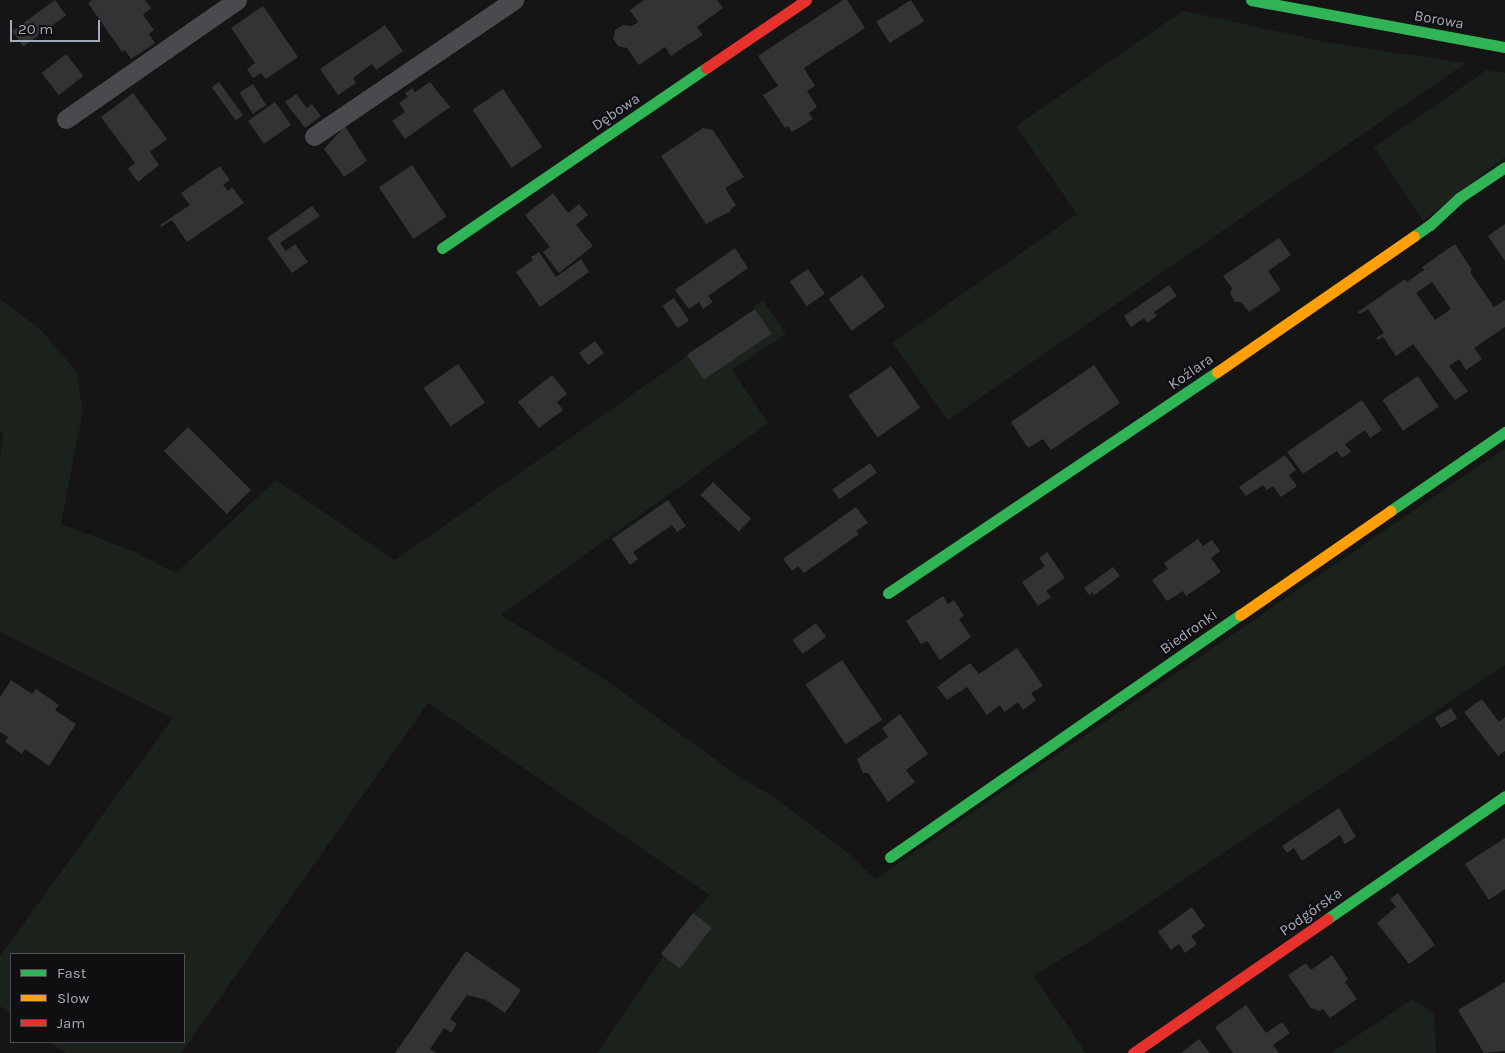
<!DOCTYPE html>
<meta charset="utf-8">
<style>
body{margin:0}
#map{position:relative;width:1505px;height:1053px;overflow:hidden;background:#151515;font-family:Karla,sans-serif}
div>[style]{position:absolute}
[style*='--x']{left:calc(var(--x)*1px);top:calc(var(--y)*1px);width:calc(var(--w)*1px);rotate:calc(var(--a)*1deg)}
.green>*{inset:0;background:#1a221b}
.building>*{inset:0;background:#323334;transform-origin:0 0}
.lane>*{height:19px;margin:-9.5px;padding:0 9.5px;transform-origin:9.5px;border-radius:9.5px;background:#484a4e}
.fast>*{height:11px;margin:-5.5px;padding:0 5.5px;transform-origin:5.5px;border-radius:5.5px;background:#30b455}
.slow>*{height:11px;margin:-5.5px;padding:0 5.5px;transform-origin:5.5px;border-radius:5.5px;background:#ff9f0a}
.jam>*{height:11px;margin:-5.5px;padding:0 5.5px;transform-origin:5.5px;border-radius:5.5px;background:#e5322d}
span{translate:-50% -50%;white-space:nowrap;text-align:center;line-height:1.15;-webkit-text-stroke:4.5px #0f0f11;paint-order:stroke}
.street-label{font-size:15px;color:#a4aab7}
.legend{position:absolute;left:10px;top:953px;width:175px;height:90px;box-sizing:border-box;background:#0f0f11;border:1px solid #4b4d53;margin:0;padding:6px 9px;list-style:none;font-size:15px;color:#a4aab7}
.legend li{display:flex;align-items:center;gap:10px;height:25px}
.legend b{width:25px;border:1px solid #4b4d53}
.scale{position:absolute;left:10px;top:20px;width:90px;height:22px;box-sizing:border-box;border:2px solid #a4aab7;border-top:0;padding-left:6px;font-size:15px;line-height:18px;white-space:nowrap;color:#a4aab7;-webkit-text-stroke:4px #0f0f11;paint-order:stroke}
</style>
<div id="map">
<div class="green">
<i style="clip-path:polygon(1183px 11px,1330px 43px,1466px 63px,948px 420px,892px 343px,1077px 214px,1016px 126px)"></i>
<i style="clip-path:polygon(1487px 70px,1505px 73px,1505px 157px,1423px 221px,1374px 147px)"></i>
<i style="clip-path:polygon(0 299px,41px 330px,76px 371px,83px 410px,61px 524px,133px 551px,176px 573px,276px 480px,395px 560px,755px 309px,754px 306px,763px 300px,786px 334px,732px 370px,768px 423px,501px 615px,603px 678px,738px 776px,777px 799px,850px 855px,875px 879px,1505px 448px,1505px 665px,1122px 921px,1034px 976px,1086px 1053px,597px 1053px,693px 913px,710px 895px,428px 703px,181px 1053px,66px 1053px,50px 1042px,184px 1042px,184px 954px,11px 954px,11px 1014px,0 1006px,0 956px,173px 718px,0 632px,0 456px,3px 433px,0 431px)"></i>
<i style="clip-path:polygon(1413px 999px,1434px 1014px,1436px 1053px,1331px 1053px)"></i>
</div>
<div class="building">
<i style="left:55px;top:0;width:19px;height:53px;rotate:54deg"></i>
<i style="clip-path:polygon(92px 0,145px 0,151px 8px,143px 15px,154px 30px,149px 34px,155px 43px,131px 59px,125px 50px,122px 52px,88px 3px)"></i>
<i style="clip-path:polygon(644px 0,717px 0,723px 8px,697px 27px,703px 35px,687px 45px,671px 56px,665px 47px,639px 65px,627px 48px,618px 46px,613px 39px,615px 30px,623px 25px,632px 26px,638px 22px,630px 10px)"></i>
<i style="clip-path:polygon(843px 0,847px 0,865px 28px,804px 68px,815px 86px,807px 91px,817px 107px,809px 113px,813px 119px,792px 132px,788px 126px,785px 128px,763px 95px,778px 86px,758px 56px)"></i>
<i style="left:911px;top:0;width:25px;height:41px;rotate:58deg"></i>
<i style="clip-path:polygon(263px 6px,298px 57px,266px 79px,261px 73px,253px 78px,247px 69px,255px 63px,231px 28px)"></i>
<i style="clip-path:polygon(385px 25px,403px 51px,376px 70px,372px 64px,353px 78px,356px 83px,338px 95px,320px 69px)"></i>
<i style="left:66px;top:54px;width:28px;height:31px;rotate:52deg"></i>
<i style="left:219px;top:82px;width:41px;height:9px;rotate:54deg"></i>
<i style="clip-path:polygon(430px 82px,450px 107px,405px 139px,392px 121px,405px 112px,399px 103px,408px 97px,405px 93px,412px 88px,415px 92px)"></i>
<i style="left:253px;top:84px;width:25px;height:16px;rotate:58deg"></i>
<i style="left:503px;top:89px;width:70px;height:37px;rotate:56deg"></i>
<i style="clip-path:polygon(133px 93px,167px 139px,150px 152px,159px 165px,138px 182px,128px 169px,135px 163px,101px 117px)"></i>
<i style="clip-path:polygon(296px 94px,307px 108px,312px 104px,321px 116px,305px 128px,285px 102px)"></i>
<i style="left:275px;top:102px;width:28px;height:33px;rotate:55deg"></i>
<i style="clip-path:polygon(345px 126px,367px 161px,344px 177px,324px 149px)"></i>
<i style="clip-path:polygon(703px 128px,713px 130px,744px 177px,725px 188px,736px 205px,730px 210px,731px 211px,706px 224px,661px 156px)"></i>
<i style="left:412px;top:165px;width:62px;height:40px;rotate:56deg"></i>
<i style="clip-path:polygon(220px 166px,230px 180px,223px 185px,228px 191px,232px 187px,244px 203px,187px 242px,172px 220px,161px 227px,160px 225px,190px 205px,181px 193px)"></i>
<i style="clip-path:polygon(553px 193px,568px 213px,579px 204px,588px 215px,576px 225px,593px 246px,559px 273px,543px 252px,550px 247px,525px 215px)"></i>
<i style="clip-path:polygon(312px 206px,320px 216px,280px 243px,286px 251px,295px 244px,308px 262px,292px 273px,267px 238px)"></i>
<i style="clip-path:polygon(1505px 224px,1505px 261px,1488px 236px)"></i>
<i style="clip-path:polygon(1279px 238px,1291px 255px,1268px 271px,1281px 290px,1249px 312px,1241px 302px,1235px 302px,1230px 294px,1232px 288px,1223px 276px)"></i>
<i style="clip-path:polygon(evenodd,1455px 244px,1472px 270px,1470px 272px,1494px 307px,1505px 300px,1505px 327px,1474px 348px,1482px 359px,1466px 370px,1459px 359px,1449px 366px,1468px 391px,1455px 400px,1413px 344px,1396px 356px,1383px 337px,1378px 340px,1376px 338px,1384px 333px,1368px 309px,1360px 314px,1358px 312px,1405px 279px,1407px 282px,1424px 270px,1422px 267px,1455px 244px,1432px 282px,1451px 309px,1435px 320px,1416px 293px,1432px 282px)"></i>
<i style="clip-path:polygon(735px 248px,748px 268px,708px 296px,713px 302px,703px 309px,699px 302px,689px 309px,675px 290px)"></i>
<i style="clip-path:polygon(539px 252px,556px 277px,581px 259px,589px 272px,540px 307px,516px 272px,533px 260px,531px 257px)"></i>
<i style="left:808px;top:269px;width:30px;height:22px;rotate:56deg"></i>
<i style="left:862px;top:275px;width:39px;height:41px;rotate:54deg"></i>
<i style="clip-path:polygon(1169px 285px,1177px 296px,1154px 312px,1157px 316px,1147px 323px,1144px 318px,1131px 327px,1124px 316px)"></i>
<i style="left:674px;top:298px;width:27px;height:14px;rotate:56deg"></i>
<i style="left:755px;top:309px;width:30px;height:82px;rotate:56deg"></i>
<i style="left:595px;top:341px;width:15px;height:20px;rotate:53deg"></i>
<i style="left:458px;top:364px;width:47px;height:42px;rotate:55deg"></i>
<i style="clip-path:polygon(1094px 365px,1120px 403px,1051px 450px,1043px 439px,1028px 448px,1011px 422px)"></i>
<i style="left:891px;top:366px;width:51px;height:52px;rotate:55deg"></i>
<i style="clip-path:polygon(552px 375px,567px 394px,557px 402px,563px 410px,539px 428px,518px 402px)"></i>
<i style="left:1418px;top:376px;width:37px;height:43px;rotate:56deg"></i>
<i style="clip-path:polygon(1362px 400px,1382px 430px,1370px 438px,1365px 430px,1345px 444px,1351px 452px,1342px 458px,1337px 451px,1303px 474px,1287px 452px)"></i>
<i style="left:188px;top:427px;width:89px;height:34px;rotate:45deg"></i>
<i style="clip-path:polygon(1285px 455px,1296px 470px,1289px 475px,1297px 486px,1281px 497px,1273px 486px,1267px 490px,1263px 485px,1246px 496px,1239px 487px)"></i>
<i style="left:870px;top:463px;width:12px;height:46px;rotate:55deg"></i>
<i style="left:713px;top:482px;width:53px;height:18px;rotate:44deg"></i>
<i style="clip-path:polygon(668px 500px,686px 526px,677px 532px,672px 525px,633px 552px,638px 559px,630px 565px,612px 539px)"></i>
<i style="clip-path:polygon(856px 507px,868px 523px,856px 531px,859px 534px,804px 573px,798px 566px,792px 571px,783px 559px)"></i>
<i style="clip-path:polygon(1198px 539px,1203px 546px,1212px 540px,1220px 551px,1211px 558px,1221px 572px,1186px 596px,1183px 591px,1167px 601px,1152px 580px,1168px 569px,1164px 563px)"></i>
<i style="clip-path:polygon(1047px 552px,1065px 578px,1046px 591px,1051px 597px,1038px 606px,1022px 582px,1045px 566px,1039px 558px)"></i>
<i style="clip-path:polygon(1113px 567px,1120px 576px,1094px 595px,1092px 592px,1089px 595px,1084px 588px)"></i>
<i style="clip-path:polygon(943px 596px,948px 604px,954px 600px,964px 616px,959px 619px,971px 637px,940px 660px,927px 641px,921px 644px,906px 621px)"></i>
<i style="left:816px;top:623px;width:17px;height:29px;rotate:54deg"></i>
<i style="clip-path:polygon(1017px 648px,1043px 686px,1031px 693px,1036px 700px,1023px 710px,1018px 702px,1004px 712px,1000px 705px,987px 715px,967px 687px,947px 700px,937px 687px,970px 663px,979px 674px)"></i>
<i style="left:842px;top:660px;width:72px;height:44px;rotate:56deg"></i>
<i style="clip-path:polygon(11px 680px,32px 694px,36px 689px,59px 705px,55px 710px,76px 724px,49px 766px,25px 749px,22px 754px,5px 742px,8px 737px,0 732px,0 697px)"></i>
<i style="clip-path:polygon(1482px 699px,1499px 722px,1505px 717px,1505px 751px,1498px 756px,1464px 712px)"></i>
<i style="left:1451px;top:708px;width:12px;height:19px;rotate:59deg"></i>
<i style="clip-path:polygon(900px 714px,928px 754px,906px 770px,915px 782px,888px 802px,868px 773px,863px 773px,857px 759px,888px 737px,882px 728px)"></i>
<i style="clip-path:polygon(1339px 808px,1356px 837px,1345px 844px,1340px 835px,1302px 861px,1294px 848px,1287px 853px,1282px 846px)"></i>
<i style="clip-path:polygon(1505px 838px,1505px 889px,1489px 900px,1465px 864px)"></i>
<i style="clip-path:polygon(1398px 893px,1435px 945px,1409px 964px,1377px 923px,1396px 907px,1390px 899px)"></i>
<i style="clip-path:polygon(1192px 907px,1205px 926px,1191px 936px,1197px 944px,1185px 953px,1179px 944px,1171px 950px,1158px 932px)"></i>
<i style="left:693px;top:913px;width:24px;height:52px;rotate:38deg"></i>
<i style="clip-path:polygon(466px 951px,521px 990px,505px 1013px,486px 1000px,467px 995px,450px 1019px,457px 1024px,451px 1033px,444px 1028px,430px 1049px,436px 1053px,395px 1053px)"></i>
<i style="clip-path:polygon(1332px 955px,1348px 979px,1345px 982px,1357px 999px,1330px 1018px,1323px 1009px,1320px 1011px,1311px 1008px,1288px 975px,1306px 963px,1311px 970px)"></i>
<i style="clip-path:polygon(1505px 982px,1505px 1051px,1484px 1053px,1458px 1010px)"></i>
<i style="clip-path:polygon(1246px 1005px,1266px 1033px,1282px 1022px,1290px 1033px,1273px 1045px,1279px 1053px,1233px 1053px,1215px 1027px)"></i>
<i style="clip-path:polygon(1199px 1039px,1210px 1053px,1181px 1053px)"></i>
</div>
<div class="lane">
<i style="--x:66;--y:119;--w:208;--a:-34.8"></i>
<i style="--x:314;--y:136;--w:242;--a:-34.2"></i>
</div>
<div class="fast">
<i style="--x:1251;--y:0;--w:258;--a:10.5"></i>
<i style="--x:1414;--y:236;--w:19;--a:-35"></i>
<i style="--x:1430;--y:225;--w:40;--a:-43"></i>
<i style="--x:1459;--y:198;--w:55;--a:-34"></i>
<i style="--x:442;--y:248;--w:320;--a:-34.3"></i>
<i style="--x:1390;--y:511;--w:140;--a:-34.5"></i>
<i style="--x:888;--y:593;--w:396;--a:-33.9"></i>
<i style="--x:890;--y:857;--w:426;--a:-34.7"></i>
<i style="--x:1327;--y:919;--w:216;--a:-34.6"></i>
</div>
<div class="slow">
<i style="--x:1217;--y:372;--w:239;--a:-34.6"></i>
<i style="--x:1240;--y:615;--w:183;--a:-34.7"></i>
</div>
<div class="jam">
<i style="--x:706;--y:68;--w:121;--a:-34.2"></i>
<i style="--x:1133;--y:1053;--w:236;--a:-34.6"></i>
</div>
<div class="street-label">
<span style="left:1439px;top:20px;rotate:10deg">Borowa</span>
<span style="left:616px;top:112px;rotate:-34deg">Dębowa</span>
<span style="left:1191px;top:372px;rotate:-35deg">Koźlara</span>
<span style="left:1189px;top:632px;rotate:-35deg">Biedronki</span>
<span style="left:1311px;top:912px;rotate:-35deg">Podgórska</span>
</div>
<ul class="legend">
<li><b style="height:6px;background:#30b455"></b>Fast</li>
<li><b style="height:6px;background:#ff9f0a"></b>Slow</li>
<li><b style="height:6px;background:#e5322d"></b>Jam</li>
</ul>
<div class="scale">20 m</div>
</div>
